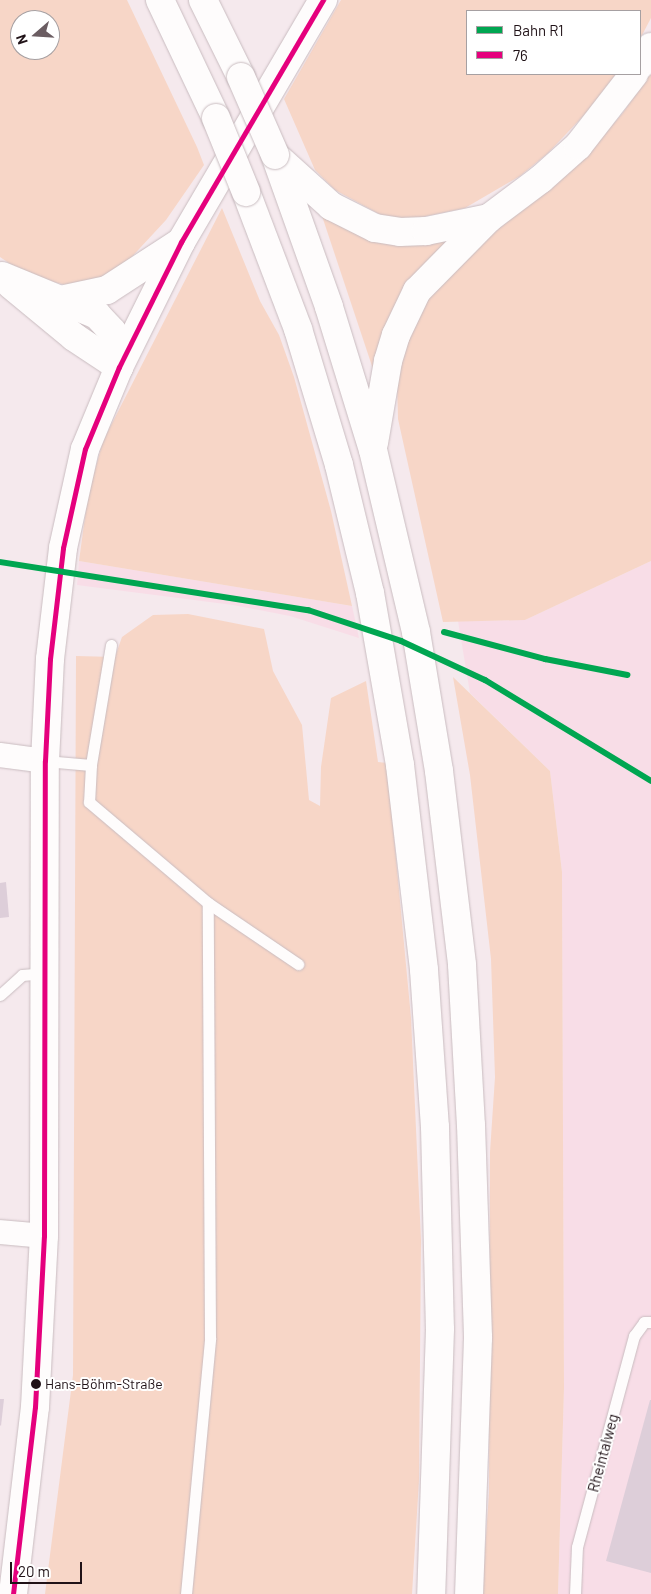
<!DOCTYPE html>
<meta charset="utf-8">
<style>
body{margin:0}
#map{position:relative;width:651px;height:1594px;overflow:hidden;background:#f5e9ed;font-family:Barlow,sans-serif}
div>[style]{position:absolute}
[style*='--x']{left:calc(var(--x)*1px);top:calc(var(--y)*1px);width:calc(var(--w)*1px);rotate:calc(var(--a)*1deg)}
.built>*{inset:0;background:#f8dde7}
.green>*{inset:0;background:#f7d6c7}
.building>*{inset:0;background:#ddced9}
.roads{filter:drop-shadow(0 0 1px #c9bcc0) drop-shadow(0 0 1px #c9bcc0)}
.service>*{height:11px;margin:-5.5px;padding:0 5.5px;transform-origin:5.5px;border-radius:5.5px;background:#fefcfc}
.minor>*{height:24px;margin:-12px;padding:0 12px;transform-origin:12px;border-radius:12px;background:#fefcfc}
.tertiary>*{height:28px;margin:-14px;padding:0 14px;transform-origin:14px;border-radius:14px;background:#fefcfc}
.trunk>*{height:28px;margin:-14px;padding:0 14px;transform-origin:14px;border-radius:14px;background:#fefcfc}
.bridges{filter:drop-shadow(0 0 1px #c9bcc0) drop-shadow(0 0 1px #c9bcc0)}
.trunk-bridge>*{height:28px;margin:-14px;padding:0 14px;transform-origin:14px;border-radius:14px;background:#fefcfc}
.bus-1>*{height:5px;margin:-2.5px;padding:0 2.5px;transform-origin:2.5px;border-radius:2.5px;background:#e5007d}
.rail-1>*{height:6px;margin:-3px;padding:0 3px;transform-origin:3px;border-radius:3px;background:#00a651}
.dots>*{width:14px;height:14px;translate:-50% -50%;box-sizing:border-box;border:2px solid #fff;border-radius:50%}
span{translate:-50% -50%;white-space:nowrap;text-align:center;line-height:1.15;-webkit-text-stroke:4px #fff;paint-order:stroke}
.bus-label{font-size:14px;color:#201217}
.left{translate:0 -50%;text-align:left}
.street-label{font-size:15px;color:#201217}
.legend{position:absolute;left:466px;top:10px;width:175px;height:65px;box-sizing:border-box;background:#fff;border:1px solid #a6a0a2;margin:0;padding:6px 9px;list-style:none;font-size:15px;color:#201217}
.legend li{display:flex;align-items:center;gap:10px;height:25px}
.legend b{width:25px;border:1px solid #a6a0a2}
.north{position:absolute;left:10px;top:10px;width:50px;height:50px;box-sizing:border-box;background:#fff;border:1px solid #a6a0a2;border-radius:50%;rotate:251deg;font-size:14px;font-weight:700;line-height:20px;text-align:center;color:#201217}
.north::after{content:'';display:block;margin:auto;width:18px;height:22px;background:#6b5d62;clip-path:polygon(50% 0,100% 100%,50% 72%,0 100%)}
.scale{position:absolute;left:10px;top:1562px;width:72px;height:22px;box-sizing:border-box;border:2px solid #201217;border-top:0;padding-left:6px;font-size:15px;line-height:18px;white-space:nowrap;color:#201217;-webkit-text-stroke:4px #fff;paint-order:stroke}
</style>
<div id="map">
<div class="built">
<i style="clip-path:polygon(79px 561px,352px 606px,359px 638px,290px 616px,233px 605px,77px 585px)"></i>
<i style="clip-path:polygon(651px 561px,651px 1594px,558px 1594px,564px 1388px,562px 872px,550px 771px,470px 693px,458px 621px,525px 620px)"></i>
</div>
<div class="green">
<i style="clip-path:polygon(evenodd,0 0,127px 0,197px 147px,204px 165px,166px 220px,115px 275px,75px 287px,28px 276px,0 257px,0 0,20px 20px,50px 20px,50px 50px,20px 50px,20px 20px)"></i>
<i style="clip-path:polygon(341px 0,651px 0,651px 18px,640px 39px,640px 11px,467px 11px,467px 74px,616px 74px,586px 113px,548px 153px,520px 176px,465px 208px,408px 220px,381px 215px,335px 190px,315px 170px,284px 99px)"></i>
<i style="clip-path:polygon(651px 73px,651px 561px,525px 620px,443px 622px,398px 419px,397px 382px,403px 345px,417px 313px,441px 276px,579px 163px,622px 114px)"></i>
<i style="clip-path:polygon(222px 208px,260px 301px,279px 335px,294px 377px,331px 511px,352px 606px,79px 561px,88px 495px,103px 441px)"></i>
<i style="clip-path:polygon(321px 213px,449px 235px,452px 242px,376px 378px)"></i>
<i style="clip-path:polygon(188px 614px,264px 629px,273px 671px,302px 725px,309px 800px,320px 806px,321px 767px,331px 698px,366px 681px,378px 762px,387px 763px,411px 1018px,421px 1240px,419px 1480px,412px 1594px,45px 1594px,73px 1375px,76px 656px,115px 657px,122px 637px,153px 615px)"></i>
<i style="clip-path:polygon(453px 677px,550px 771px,562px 872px,564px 1388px,558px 1594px,482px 1594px,489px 1493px,490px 1152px,495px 1077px,491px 959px,470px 775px)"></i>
</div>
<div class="building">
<i style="clip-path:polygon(6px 882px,9px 917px,0 918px,0 883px)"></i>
<i style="clip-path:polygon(0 1399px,4px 1399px,1px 1426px,0 1425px)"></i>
<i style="clip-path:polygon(650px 1400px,651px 1400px,651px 1573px,606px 1561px)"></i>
</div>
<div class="roads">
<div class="service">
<i style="--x:111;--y:645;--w:122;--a:99.5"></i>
<i style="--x:91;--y:765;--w:37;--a:93"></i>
<i style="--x:89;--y:802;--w:156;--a:40.3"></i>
<i style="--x:208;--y:903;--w:109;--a:34.1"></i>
<i style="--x:45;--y:761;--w:46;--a:5"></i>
<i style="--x:0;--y:995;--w:30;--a:-42"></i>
<i style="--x:22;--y:975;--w:21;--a:-5"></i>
<i style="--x:186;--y:1594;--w:257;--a:-84.6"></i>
<i style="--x:210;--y:1338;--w:435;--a:-90.3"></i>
<i style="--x:575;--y:1594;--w:47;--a:-87.6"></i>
<i style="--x:577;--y:1547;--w:219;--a:-74.9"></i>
<i style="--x:634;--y:1336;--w:17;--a:-54"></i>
<i style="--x:644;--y:1322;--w:7;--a:0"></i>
</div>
<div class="minor">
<i style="--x:0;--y:755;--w:45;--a:7.6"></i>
<i style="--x:0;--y:1232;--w:44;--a:5.2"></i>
</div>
<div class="tertiary">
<i style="--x:13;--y:1594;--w:188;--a:-83.3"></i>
<i style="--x:35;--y:1407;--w:171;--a:-87"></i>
<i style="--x:44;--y:1236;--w:475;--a:-89.9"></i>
<i style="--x:45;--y:761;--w:102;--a:-87.2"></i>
<i style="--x:50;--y:659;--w:112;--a:-83.3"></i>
<i style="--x:63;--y:548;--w:101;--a:-77.5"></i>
<i style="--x:85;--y:449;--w:89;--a:-67.5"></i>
<i style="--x:119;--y:367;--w:140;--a:-63.6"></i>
<i style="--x:181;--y:242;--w:281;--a:-59.6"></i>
</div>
<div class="trunk">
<i style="--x:160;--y:0;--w:131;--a:64.6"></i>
<i style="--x:203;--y:0;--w:86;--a:63.7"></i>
<i style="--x:640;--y:65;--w:21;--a:-59"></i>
<i style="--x:275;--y:155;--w:161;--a:70.4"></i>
<i style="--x:329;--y:307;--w:150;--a:72.9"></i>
<i style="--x:373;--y:450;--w:187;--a:76.7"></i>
<i style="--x:416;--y:632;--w:141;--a:80.6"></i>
<i style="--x:439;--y:771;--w:195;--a:83.2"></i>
<i style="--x:462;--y:965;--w:160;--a:86.8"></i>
<i style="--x:471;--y:1125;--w:213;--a:88.1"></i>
<i style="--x:478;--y:1338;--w:256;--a:92"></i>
<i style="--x:280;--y:160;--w:69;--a:42"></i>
<i style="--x:331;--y:206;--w:49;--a:26.6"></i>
<i style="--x:375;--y:228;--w:25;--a:9"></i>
<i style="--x:400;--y:232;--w:26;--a:-2"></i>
<i style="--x:426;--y:231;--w:64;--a:-11.7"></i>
<i style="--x:246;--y:192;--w:147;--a:69.2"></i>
<i style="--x:298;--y:329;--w:142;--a:73.2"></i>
<i style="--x:339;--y:465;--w:132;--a:76.4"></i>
<i style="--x:370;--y:593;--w:175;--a:80.1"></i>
<i style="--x:400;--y:765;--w:206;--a:83.3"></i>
<i style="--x:424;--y:970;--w:157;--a:86"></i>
<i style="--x:435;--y:1127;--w:202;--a:88.6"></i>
<i style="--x:440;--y:1329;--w:265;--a:91.9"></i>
<i style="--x:2;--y:276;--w:103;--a:22.3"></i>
<i style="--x:97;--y:315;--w:22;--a:47"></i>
<i style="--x:112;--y:331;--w:37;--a:79"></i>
<i style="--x:11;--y:285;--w:82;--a:39.5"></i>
<i style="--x:74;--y:337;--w:54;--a:33.7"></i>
<i style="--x:65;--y:299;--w:43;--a:-12.1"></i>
<i style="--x:107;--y:290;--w:88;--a:-33"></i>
<i style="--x:374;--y:443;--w:83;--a:-80.3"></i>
<i style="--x:388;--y:361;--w:27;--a:-73"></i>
<i style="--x:396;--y:335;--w:49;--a:-64.5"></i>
<i style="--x:417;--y:291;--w:103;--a:-45.4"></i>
<i style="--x:489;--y:218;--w:65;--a:-36.9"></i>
<i style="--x:541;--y:179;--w:50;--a:-41.7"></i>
<i style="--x:578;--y:146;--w:91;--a:-52.1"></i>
</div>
</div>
<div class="bridges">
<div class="trunk-bridge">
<i style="--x:241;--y:77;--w:85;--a:66.4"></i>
<i style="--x:216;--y:118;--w:80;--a:67.9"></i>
</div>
</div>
<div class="bus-1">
<i style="--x:13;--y:1594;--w:188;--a:-83.3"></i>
<i style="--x:35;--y:1407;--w:171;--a:-87"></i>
<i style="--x:44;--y:1236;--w:475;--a:-89.9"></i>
<i style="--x:45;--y:761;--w:102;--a:-87.2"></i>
<i style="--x:50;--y:659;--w:112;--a:-83.3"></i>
<i style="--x:63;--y:548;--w:101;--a:-77.5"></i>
<i style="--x:85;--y:449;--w:89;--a:-67.5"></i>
<i style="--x:119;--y:367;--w:140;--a:-63.6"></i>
<i style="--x:181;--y:242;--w:281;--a:-59.6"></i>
</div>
<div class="rail-1">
<i style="--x:0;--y:562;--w:312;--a:8.9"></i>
<i style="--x:308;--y:610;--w:98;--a:18.4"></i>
<i style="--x:401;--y:641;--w:93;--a:24.9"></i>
<i style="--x:485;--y:680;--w:194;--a:31.3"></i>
<i style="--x:444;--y:632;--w:105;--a:15"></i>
<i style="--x:545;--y:659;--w:84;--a:11"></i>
</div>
<div class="dots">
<i style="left:36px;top:1384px;background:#201217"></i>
</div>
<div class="bus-label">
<span class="left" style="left:45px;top:1384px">Hans-Böhm-Straße</span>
</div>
<div class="street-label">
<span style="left:603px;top:1453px;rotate:-75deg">Rheintalweg</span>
</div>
<ul class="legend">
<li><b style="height:6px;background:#00a651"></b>Bahn R1</li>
<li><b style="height:6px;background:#e5007d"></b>76</li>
</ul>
<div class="north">N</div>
<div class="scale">20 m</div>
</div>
